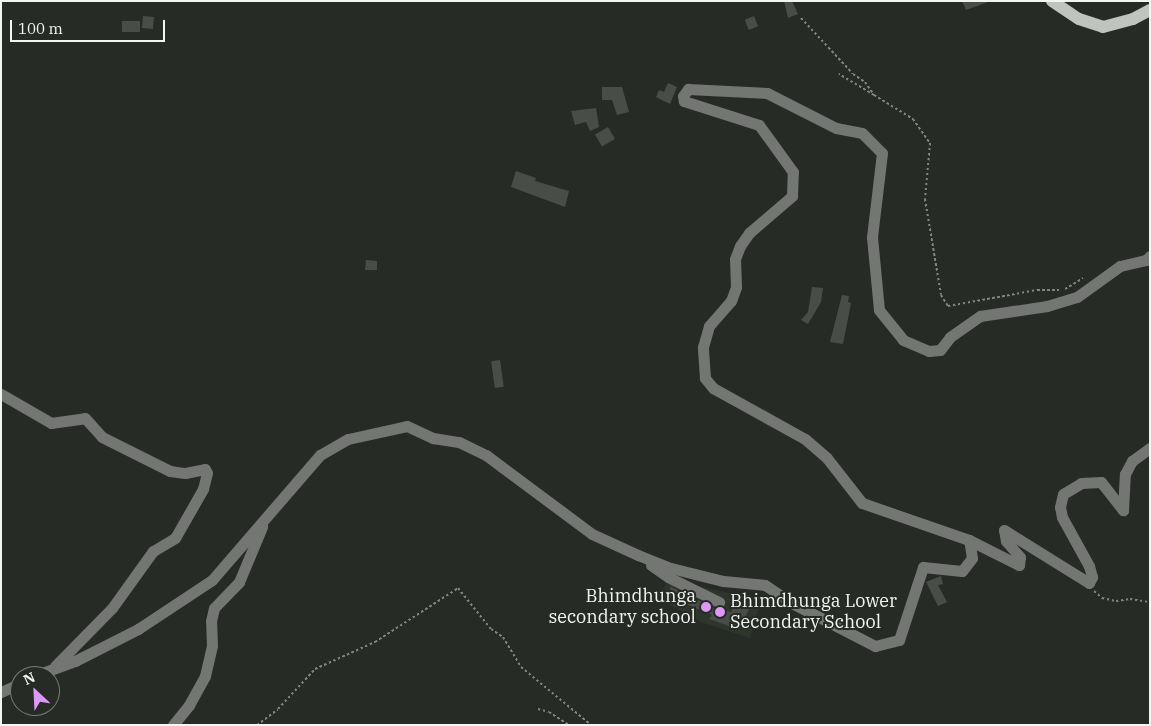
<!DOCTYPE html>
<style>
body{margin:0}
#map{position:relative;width:1151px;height:726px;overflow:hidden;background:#272b26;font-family:"IBM Plex Serif",serif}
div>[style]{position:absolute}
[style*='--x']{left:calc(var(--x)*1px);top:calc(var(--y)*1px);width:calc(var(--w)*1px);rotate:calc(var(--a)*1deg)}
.built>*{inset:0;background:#2e352b}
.building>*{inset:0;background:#494d48;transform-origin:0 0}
.path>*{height:2px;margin-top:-1px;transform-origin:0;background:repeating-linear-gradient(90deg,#828681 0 2.5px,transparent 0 5px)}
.minor>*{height:11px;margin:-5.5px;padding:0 5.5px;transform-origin:5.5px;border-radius:5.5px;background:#747674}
.major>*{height:12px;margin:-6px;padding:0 6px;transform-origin:6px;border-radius:6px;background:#c0c4be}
.dots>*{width:14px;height:14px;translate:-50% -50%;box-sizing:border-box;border:2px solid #272b26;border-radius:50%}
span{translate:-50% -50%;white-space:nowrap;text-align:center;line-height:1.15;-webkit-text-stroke:4px #272b26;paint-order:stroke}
.poi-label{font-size:18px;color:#f3f5f2}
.right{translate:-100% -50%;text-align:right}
.left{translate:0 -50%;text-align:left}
.frame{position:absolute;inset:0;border:2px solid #f3f5f2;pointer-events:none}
.north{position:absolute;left:10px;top:666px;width:50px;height:50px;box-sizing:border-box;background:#272b26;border:1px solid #797c78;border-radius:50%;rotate:335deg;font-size:14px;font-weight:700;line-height:20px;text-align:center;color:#f3f5f2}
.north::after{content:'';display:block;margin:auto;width:18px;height:22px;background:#db99f5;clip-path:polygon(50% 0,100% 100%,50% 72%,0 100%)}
.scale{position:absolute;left:10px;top:20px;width:155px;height:22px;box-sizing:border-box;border:2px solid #f3f5f2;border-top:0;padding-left:6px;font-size:15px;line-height:18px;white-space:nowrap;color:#f3f5f2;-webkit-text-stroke:4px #272b26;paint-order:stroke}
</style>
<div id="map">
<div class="built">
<i style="clip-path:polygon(670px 580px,761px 600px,750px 638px,703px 623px,656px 597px)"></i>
</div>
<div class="building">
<i style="clip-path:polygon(784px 1px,792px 1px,798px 14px,788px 18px)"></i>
<i style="clip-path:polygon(962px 1px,987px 1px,988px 2px,966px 10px)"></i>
<i style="left:143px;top:16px;width:11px;height:12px;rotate:5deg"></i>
<i style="left:754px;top:16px;width:11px;height:10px;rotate:68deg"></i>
<i style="left:122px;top:21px;width:18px;height:11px"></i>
<i style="clip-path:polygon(668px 83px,677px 87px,670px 104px,656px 97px,659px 90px,664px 92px)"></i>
<i style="clip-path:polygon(602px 87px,622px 87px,629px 112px,617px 115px,612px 100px,602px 100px)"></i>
<i style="clip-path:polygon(596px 108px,599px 127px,590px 131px,586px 122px,575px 125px,571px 111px)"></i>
<i style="left:608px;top:127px;width:14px;height:15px;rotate:60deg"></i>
<i style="clip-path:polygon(516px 171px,536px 178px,535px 181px,569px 191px,565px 207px,511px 187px)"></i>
<i style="clip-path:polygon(366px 260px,377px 261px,377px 270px,365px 270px)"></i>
<i style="clip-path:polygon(812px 287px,823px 288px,821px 302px,808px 324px,801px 320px,808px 312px)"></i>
<i style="clip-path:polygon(842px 295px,849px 296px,848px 302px,851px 303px,843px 344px,830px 342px)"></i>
<i style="left:500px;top:360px;width:27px;height:9px;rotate:82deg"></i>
<i style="clip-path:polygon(941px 576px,943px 584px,938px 585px,947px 602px,938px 606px,926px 582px)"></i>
<i style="clip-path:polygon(671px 587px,716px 609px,731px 612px,739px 599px,751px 606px,738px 629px,709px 619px,712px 615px,667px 596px)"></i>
</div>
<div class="path">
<i style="--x:801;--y:18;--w:76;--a:47.1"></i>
<i style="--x:853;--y:74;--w:14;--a:34"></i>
<i style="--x:865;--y:82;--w:16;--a:55"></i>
<i style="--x:874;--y:95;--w:41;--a:-149"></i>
<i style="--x:874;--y:95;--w:46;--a:31.6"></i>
<i style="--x:913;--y:119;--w:29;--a:55"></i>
<i style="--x:930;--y:143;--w:56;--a:95.1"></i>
<i style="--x:925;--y:199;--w:97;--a:80.5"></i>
<i style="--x:941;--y:295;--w:13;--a:58"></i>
<i style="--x:948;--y:306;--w:90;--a:-10.2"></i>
<i style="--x:1037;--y:290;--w:22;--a:0"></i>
<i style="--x:1065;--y:289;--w:21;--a:-31"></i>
<i style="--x:1094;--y:591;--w:11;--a:41"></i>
<i style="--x:1102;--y:598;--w:14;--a:12"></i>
<i style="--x:1116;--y:601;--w:14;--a:-8"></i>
<i style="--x:1130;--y:599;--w:20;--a:9"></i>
<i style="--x:538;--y:709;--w:11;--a:15"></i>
<i style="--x:549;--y:712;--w:24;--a:33"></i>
<i style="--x:257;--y:725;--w:26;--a:-37"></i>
<i style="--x:278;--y:709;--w:54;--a:-47.2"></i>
<i style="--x:315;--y:669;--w:66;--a:-24.2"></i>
<i style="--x:375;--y:642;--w:99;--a:-33"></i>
<i style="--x:458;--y:588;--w:53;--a:51.2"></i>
<i style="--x:491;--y:629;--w:14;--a:34"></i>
<i style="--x:503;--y:637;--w:35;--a:59"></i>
<i style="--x:521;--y:667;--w:91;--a:39.6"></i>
</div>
<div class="minor">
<i style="--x:1;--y:394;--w:58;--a:30.1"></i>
<i style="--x:51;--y:423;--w:34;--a:-8"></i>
<i style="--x:85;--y:418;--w:25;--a:48"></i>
<i style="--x:102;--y:437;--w:76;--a:26.6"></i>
<i style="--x:170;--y:471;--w:15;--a:8"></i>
<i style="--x:185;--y:473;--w:20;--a:-11"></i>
<i style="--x:205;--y:469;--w:4;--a:63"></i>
<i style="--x:207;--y:473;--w:16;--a:104"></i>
<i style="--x:203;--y:489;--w:56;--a:119.7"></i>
<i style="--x:175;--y:538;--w:26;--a:149"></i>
<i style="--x:153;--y:551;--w:70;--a:125.7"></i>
<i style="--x:112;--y:608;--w:81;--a:134.5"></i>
<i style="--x:969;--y:540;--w:56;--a:26.6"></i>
<i style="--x:1019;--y:565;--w:8;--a:-83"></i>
<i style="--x:1020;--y:557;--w:21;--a:-131"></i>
<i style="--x:1006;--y:541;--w:11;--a:-100"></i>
<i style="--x:1004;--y:530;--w:100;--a:31.9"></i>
<i style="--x:1089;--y:583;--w:7;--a:-63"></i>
<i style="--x:1092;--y:577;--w:11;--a:-105"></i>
<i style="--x:1089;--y:566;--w:56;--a:-118.9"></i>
<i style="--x:1062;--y:517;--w:10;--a:-101"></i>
<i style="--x:1060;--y:507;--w:13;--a:-77"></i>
<i style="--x:1063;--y:494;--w:21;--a:-31"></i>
<i style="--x:1081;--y:483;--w:20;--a:-3"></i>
<i style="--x:1101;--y:482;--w:36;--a:52"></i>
<i style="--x:1123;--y:510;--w:36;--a:-87"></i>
<i style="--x:1125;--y:474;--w:15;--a:-62"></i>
<i style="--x:1132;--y:461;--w:22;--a:-36"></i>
<i style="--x:651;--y:565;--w:21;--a:35"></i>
<i style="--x:668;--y:577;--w:57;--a:26.1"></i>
<i style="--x:34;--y:676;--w:44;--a:-20.1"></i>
<i style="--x:75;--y:661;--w:71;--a:-26.9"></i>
<i style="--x:138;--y:629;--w:89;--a:-33.5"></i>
<i style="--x:212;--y:580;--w:165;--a:-49.2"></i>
<i style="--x:320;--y:455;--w:32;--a:-30"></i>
<i style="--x:348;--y:439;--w:60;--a:-12.4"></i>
<i style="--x:407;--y:426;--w:29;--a:25"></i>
<i style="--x:433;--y:438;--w:26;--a:9"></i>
<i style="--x:459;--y:442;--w:30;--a:26"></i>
<i style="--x:486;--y:455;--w:132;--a:36.7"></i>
<i style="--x:592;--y:534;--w:51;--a:24.5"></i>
<i style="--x:638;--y:555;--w:35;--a:22"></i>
<i style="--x:671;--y:568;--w:54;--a:14"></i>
<i style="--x:723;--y:581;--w:42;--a:5.4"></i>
<i style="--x:765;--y:585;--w:30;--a:34"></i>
<i style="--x:790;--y:602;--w:96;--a:27.4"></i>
<i style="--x:875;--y:646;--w:25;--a:-14"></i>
<i style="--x:899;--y:640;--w:77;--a:-71.8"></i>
<i style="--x:923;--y:567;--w:39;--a:6"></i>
<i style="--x:962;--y:571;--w:16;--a:-52"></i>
<i style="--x:972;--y:558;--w:18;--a:-99"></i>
<i style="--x:969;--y:540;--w:113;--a:-160.9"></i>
<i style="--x:862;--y:503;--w:57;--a:-127.9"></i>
<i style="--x:827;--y:458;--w:29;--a:-139"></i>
<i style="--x:805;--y:439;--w:105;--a:-151"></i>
<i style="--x:713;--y:388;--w:13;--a:-129"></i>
<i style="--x:705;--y:378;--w:31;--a:-94"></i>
<i style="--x:703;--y:347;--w:22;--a:-74"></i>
<i style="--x:709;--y:326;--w:33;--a:-49"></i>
<i style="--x:731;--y:301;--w:15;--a:-70"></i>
<i style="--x:736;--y:287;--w:28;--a:-92"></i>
<i style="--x:735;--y:259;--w:14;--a:-69"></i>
<i style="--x:740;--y:246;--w:16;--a:-55"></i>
<i style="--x:749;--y:233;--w:57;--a:-40.7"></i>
<i style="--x:792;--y:196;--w:24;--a:-88"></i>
<i style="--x:793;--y:172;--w:58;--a:-125.9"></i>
<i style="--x:759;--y:125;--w:79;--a:-162.3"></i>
<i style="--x:684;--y:101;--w:5;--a:-101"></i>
<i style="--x:683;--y:96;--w:9;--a:-54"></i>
<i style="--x:688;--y:89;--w:79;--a:2.9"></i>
<i style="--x:767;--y:93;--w:77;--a:26.9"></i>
<i style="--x:836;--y:128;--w:26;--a:11"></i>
<i style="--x:862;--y:133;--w:28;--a:45"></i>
<i style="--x:882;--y:153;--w:85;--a:96.8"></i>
<i style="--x:872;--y:237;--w:73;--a:84.5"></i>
<i style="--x:879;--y:310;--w:38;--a:51"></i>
<i style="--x:903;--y:340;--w:28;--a:23"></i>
<i style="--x:929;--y:351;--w:11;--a:-5"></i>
<i style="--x:940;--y:350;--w:16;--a:-52"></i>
<i style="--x:950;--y:337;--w:37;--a:-35"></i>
<i style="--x:980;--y:316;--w:68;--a:-8.5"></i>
<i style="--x:1047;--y:306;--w:31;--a:-17"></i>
<i style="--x:1077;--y:297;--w:53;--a:-35.8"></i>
<i style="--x:1120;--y:266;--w:27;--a:-13"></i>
<i style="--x:1146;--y:260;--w:6;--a:-45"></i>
<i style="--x:1;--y:692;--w:21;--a:-25"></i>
<i style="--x:173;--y:725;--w:26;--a:-51"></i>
<i style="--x:189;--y:705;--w:33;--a:-61"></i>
<i style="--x:205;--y:676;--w:31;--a:-77"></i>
<i style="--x:212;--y:646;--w:25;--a:-92"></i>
<i style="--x:211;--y:621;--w:13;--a:-77"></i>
<i style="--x:214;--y:608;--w:36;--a:-46"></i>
<i style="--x:239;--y:582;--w:60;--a:-67.3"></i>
</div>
<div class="major">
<i style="--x:1052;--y:1;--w:32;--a:34"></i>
<i style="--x:1079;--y:19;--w:25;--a:18"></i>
<i style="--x:1103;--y:27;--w:31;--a:-15"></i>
<i style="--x:1133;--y:19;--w:19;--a:-28"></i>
</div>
<div class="dots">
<i style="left:706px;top:607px;background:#db99f5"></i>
<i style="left:720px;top:612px;background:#db99f5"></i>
</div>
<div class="poi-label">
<span class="right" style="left:696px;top:607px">Bhimdhunga<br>secondary school</span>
<span class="left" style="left:730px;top:612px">Bhimdhunga Lower<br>Secondary School</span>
</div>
<div class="frame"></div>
<div class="north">N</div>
<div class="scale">100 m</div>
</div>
